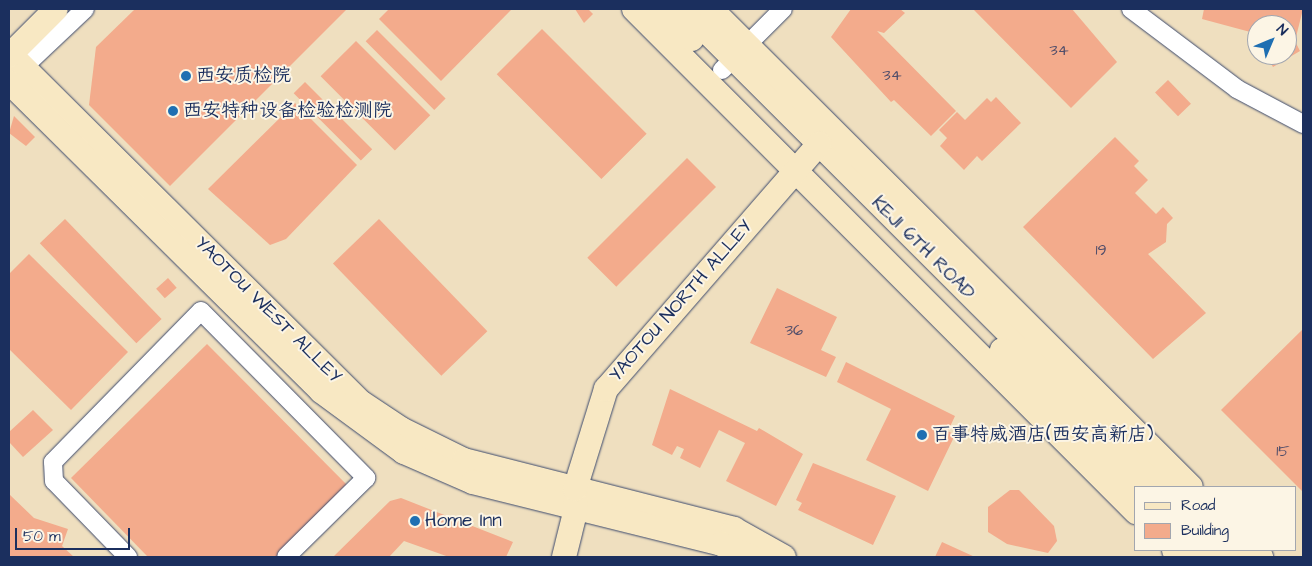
<!DOCTYPE html>
<meta charset="utf-8">
<style>
body{margin:0}
#map{position:relative;width:1312px;height:566px;overflow:hidden;background:#efdfbf;font-family:"Architects Daughter","LXGW WenKai TC",sans-serif}
div>[style]{position:absolute}
[style*='--x']{left:calc(var(--x)*1px);top:calc(var(--y)*1px);width:calc(var(--w)*1px);rotate:calc(var(--a)*1deg)}
.building>*{inset:0;background:#f3ab8c;transform-origin:0 0}
.roads{filter:drop-shadow(0 0 1px #3b496d) drop-shadow(0 0 1px #3b496d)}
.street>*{height:18px;margin:-9px;padding:0 9px;transform-origin:9px;border-radius:9px;background:#fff}
.secondary>*{height:24px;margin:-12px;padding:0 12px;transform-origin:12px;border-radius:12px;background:#f8e8c3}
.dots>*{width:14px;height:14px;translate:-50% -50%;box-sizing:border-box;border:2px solid #fcf5e5;border-radius:50%}
span{translate:-50% -50%;white-space:nowrap;text-align:center;line-height:1.15;-webkit-text-stroke:4px #fcf5e5;paint-order:stroke}
.number-label{font-size:16px;color:#514e6a}
.number-label span{-webkit-text-stroke-width:0}
.poi-label{font-size:19px;color:#1b2f5e}
.left{translate:0 -50%;text-align:left}
.street-label{font-size:19px;color:#1b2f5e}
.frame{position:absolute;inset:0;border:10px solid #1b2f5e;pointer-events:none}
.legend{position:absolute;left:1134px;top:486px;width:162px;height:65px;box-sizing:border-box;background:#fcf5e5;border:1px solid #a2a6af;margin:0;padding:6px 9px;list-style:none;font-size:15px;color:#1b2f5e}
.legend li{display:flex;align-items:center;gap:10px;height:25px}
.legend b{width:25px;border:1px solid #a2a6af}
.north{position:absolute;left:1247px;top:15px;width:50px;height:50px;box-sizing:border-box;background:#fcf5e5;border:1px solid #a2a6af;border-radius:50%;rotate:45deg;font-size:14px;font-weight:700;line-height:20px;text-align:center;color:#1b2f5e}
.north::after{content:'';display:block;margin:auto;width:18px;height:22px;background:#1f6fb2;clip-path:polygon(50% 0,100% 100%,50% 72%,0 100%)}
.scale{position:absolute;left:15px;top:528px;width:115px;height:22px;box-sizing:border-box;border:2px solid #1b2f5e;border-top:0;padding-left:6px;font-size:15px;line-height:18px;white-space:nowrap;color:#1b2f5e;-webkit-text-stroke:4px #fcf5e5;paint-order:stroke}
</style>
<div id="map">
<div class="building">
<i style="clip-path:polygon(135px 9px,347px 9px,170px 186px,89px 105px,96px 47px)"></i>
<i style="clip-path:polygon(389px 9px,512px 9px,441px 81px,379px 19px)"></i>
<i style="clip-path:polygon(575px 9px,588px 9px,593px 14px,584px 23px)"></i>
<i style="clip-path:polygon(851px 9px,900px 9px,905px 13px,884px 33px,877px 31px,956px 111px,931px 136px,894px 100px,891px 102px,831px 37px)"></i>
<i style="clip-path:polygon(973px 9px,1072px 9px,1117px 62px,1071px 108px)"></i>
<i style="clip-path:polygon(1204px 9px,1303px 9px,1295px 41px,1300px 51px,1273px 67px,1266px 55px,1287px 55px,1287px 25px,1257px 25px,1257px 39px,1254px 33px,1202px 19px)"></i>
<i style="left:542px;top:29px;width:148px;height:64px;rotate:45deg"></i>
<i style="left:377px;top:30px;width:97px;height:16px;rotate:45deg"></i>
<i style="left:356px;top:41px;width:105px;height:50px;rotate:45deg"></i>
<i style="left:1168px;top:80px;width:33px;height:18px;rotate:46deg"></i>
<i style="left:305px;top:82px;width:95px;height:16px;rotate:45deg"></i>
<i style="clip-path:polygon(996px 97px,1021px 123px,982px 161px,977px 156px,964px 170px,940px 146px,947px 138px,939px 130px,957px 112px,965px 120px,987px 98px,991px 102px)"></i>
<i style="clip-path:polygon(295px 103px,357px 165px,286px 239px,270px 245px,208px 189px)"></i>
<i style="clip-path:polygon(14px 116px,35px 137px,26px 146px,9px 133px)"></i>
<i style="clip-path:polygon(1115px 137px,1139px 161px,1134px 166px,1148px 180px,1135px 193px,1156px 214px,1163px 207px,1173px 218px,1167px 224px,1166px 242px,1148px 254px,1206px 313px,1153px 359px,1023px 227px)"></i>
<i style="left:687px;top:158px;width:41px;height:141px;rotate:45deg"></i>
<i style="left:65px;top:219px;width:139px;height:35px;rotate:46deg"></i>
<i style="left:379px;top:219px;width:156px;height:64px;rotate:46deg"></i>
<i style="clip-path:polygon(29px 254px,128px 352px,71px 410px,9px 349px,9px 274px)"></i>
<i style="left:168px;top:278px;width:13px;height:16px;rotate:48deg"></i>
<i style="clip-path:polygon(777px 288px,837px 317px,821px 350px,836px 357px,826px 377px,750px 343px)"></i>
<i style="clip-path:polygon(1303px 329px,1303px 492px,1221px 410px)"></i>
<i style="clip-path:polygon(207px 344px,352px 490px,285px 557px,148px 557px,71px 478px)"></i>
<i style="clip-path:polygon(846px 362px,955px 416px,948px 431px,955px 435px,928px 491px,866px 460px,891px 409px,837px 382px)"></i>
<i style="clip-path:polygon(670px 389px,757px 431px,759px 428px,803px 454px,776px 506px,726px 481px,745px 443px,719px 430px,700px 468px,680px 458px,684px 449px,677px 446px,672px 455px,652px 445px)"></i>
<i style="clip-path:polygon(33px 410px,53px 430px,23px 457px,9px 442px,9px 432px)"></i>
<i style="clip-path:polygon(813px 463px,896px 496px,873px 545px,798px 510px,802px 503px,796px 500px)"></i>
<i style="clip-path:polygon(1010px 490px,1019px 490px,1054px 526px,1057px 541px,1048px 553px,1007px 544px,988px 532px,988px 507px)"></i>
<i style="clip-path:polygon(9px 494px,34px 518px,68px 529px,62px 546px,74px 557px,9px 557px)"></i>
<i style="clip-path:polygon(401px 498px,513px 542px,506px 557px,449px 557px,404px 541px,389px 557px,333px 557px,390px 501px)"></i>
<i style="clip-path:polygon(942px 542px,975px 557px,935px 557px)"></i>
</div>
<div class="roads">
<div class="street">
<i style="--x:1131;--y:9;--w:133;--a:37"></i>
<i style="--x:1237;--y:89;--w:75;--a:27.9"></i>
<i style="--x:722;--y:70;--w:86;--a:-45"></i>
<i style="--x:15;--y:75;--w:96;--a:-43.3"></i>
<i style="--x:128;--y:557;--w:106;--a:-134.2"></i>
<i style="--x:54;--y:481;--w:19;--a:-93"></i>
<i style="--x:53;--y:462;--w:211;--a:-45.6"></i>
<i style="--x:201;--y:311;--w:235;--a:45.3"></i>
<i style="--x:366;--y:478;--w:112;--a:135.4"></i>
</div>
<div class="secondary">
<i style="--x:634;--y:9;--w:711;--a:45.06"></i>
<i style="--x:661;--y:9;--w:43;--a:44.1"></i>
<i style="--x:684;--y:9;--w:677;--a:44.94"></i>
<i style="--x:711;--y:9;--w:677;--a:44.88"></i>
<i style="--x:9;--y:53;--w:497;--a:44.8"></i>
<i style="--x:362;--y:403;--w:47;--a:33.7"></i>
<i style="--x:401;--y:429;--w:70;--a:26.2"></i>
<i style="--x:464;--y:460;--w:279;--a:14.3"></i>
<i style="--x:734;--y:529;--w:57;--a:29.2"></i>
<i style="--x:9;--y:56;--w:66;--a:-45"></i>
<i style="--x:9;--y:82;--w:439;--a:44.7"></i>
<i style="--x:321;--y:391;--w:103;--a:36.3"></i>
<i style="--x:404;--y:452;--w:75;--a:23.5"></i>
<i style="--x:473;--y:482;--w:256;--a:14"></i>
<i style="--x:721;--y:544;--w:33;--a:23"></i>
<i style="--x:1002;--y:350;--w:194;--a:45"></i>
<i style="--x:1174;--y:550;--w:10;--a:45"></i>
<i style="--x:1201;--y:550;--w:11;--a:41"></i>
<i style="--x:1226;--y:550;--w:10;--a:45"></i>
<i style="--x:1254;--y:550;--w:10;--a:45"></i>
<i style="--x:564;--y:557;--w:49;--a:-76"></i>
<i style="--x:576;--y:509;--w:20;--a:-93"></i>
<i style="--x:575;--y:489;--w:105;--a:-72.8"></i>
<i style="--x:606;--y:389;--w:325;--a:-49"></i>
</div>
</div>
<div class="dots">
<i style="left:186px;top:76px;background:#1f6fb2"></i>
<i style="left:173px;top:111px;background:#1f6fb2"></i>
<i style="left:922px;top:435px;background:#1f6fb2"></i>
<i style="left:415px;top:521px;background:#1f6fb2"></i>
</div>
<div class="number-label">
<span style="left:1059px;top:50px">34</span>
<span style="left:892px;top:75px">34</span>
<span style="left:1101px;top:250px">19</span>
<span style="left:794px;top:330px">36</span>
<span style="left:1283px;top:451px">15</span>
</div>
<div class="poi-label">
<span class="left" style="left:196px;top:76px">西安质检院</span>
<span class="left" style="left:183px;top:111px">西安特种设备检验检测院</span>
<span class="left" style="left:932px;top:435px">百事特威酒店(西安高新店)</span>
<span class="left" style="left:425px;top:521px">Home Inn</span>
</div>
<div class="street-label">
<span style="left:923px;top:248px;rotate:45deg">KEJI 6TH ROAD</span>
<span style="left:681px;top:301px;rotate:-49deg">YAOTOU NORTH ALLEY</span>
<span style="left:268px;top:310px;rotate:45deg">YAOTOU WEST ALLEY</span>
</div>
<div class="frame"></div>
<ul class="legend">
<li><b style="height:6px;background:#f8e8c3"></b>Road</li>
<li><b style="height:14px;background:#f3ab8c"></b>Building</li>
</ul>
<div class="north">N</div>
<div class="scale">50 m</div>
</div>
